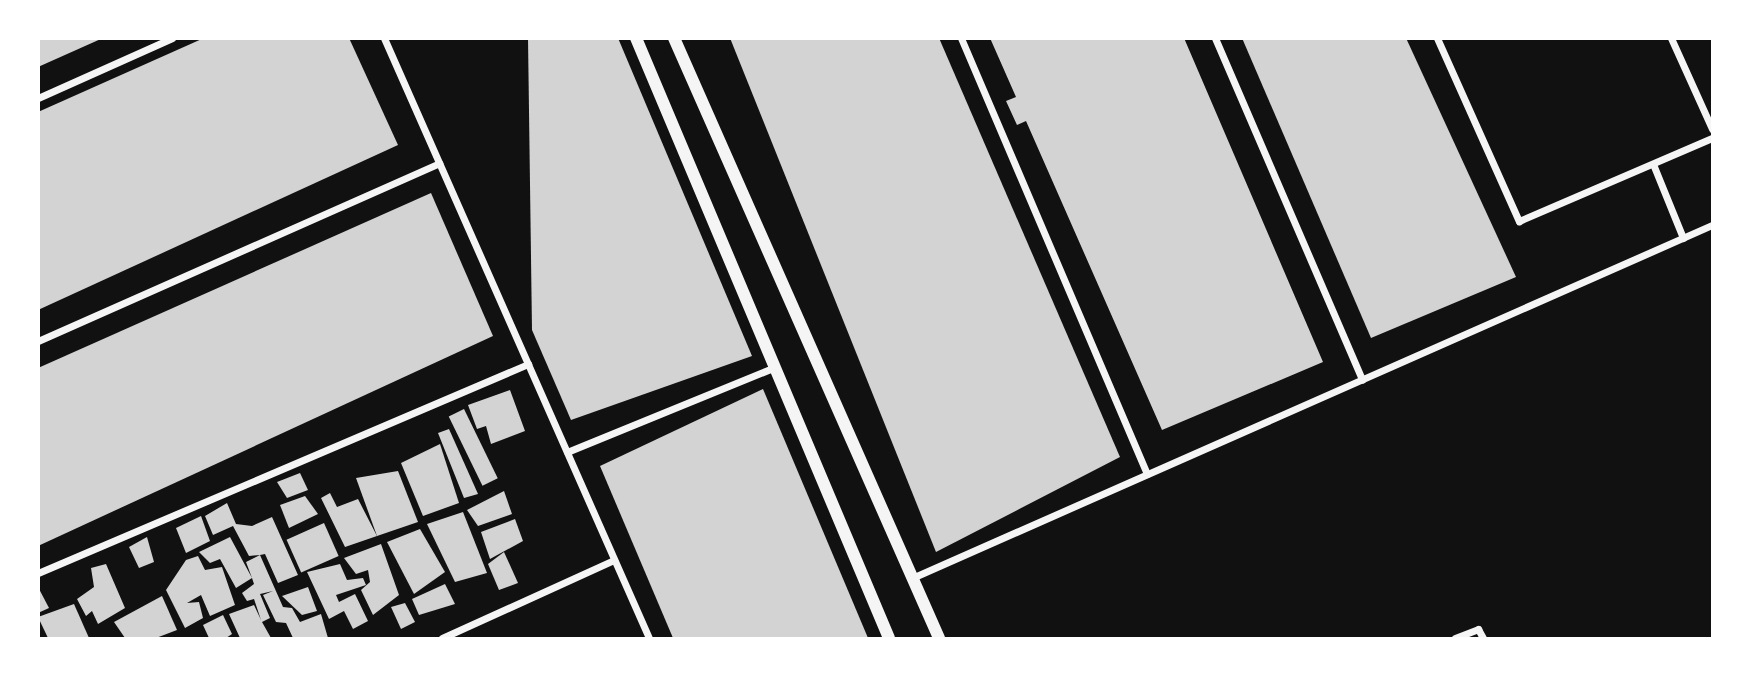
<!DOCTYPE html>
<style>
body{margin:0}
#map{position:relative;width:1751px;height:677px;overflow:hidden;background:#111;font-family:"Work Sans",sans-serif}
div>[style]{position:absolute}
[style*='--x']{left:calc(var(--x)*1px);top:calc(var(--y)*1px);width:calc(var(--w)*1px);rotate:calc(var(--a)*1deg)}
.building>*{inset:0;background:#d3d3d3;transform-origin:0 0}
.minor>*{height:7px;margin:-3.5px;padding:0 3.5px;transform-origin:3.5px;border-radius:3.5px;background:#f5f5f5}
.tertiary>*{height:12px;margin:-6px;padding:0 6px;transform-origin:6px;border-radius:6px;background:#f5f5f5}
span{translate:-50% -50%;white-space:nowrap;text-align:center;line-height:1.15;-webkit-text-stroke:6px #fff;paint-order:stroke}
.frame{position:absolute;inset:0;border:40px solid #fff;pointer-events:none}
</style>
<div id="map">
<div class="building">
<i style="clip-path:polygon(38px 38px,103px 38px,38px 67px)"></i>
<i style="clip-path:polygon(204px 38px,349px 38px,398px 145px,38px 310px,38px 112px)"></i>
<i style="clip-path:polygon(528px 38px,618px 38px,752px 356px,571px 420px,532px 330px)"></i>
<i style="clip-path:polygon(730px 38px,939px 38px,1120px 457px,936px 552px)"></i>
<i style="clip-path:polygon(990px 38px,1184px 38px,1323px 362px,1162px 430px,1026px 121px,1017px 125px,1006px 101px,1016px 97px)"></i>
<i style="clip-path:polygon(1242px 38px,1406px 38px,1516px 277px,1371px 338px)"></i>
<i style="clip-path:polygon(431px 193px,493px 336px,38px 546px,38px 368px)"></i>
<i style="clip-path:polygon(763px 389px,868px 638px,673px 638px,600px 466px)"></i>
<i style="clip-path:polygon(510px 390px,525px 431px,491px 444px,486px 426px,477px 429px,468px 405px)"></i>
<i style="left:464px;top:409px;width:77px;height:17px;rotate:64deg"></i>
<i style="clip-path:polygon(449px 429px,478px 494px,464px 498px,438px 433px)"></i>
<i style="clip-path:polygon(440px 444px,459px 503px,423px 516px,401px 463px)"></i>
<i style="clip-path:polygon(398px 471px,418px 522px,377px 536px,356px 478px)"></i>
<i style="clip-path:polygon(300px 473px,308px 490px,287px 498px,277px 482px)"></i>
<i style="clip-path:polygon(504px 491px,512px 514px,478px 526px,467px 510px)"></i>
<i style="clip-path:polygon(330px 493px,337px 507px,358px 499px,377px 536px,345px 547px,321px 498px)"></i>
<i style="clip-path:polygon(305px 496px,318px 514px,289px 528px,280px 505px)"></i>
<i style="clip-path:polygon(227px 503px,236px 524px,252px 526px,272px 517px,298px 575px,278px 583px,265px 554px,260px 555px,283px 607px,292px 608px,300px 622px,321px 614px,328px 638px,293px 638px,286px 623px,276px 622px,263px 595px,273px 591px,260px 594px,270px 618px,262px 622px,271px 638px,240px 638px,229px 614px,254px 605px,261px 620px,254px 599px,247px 601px,242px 593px,254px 584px,252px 578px,236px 588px,220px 559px,210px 563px,199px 552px,230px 537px,252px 578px,246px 562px,260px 555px,249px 556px,233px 526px,213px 535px,205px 516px)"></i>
<i style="clip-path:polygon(463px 512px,487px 573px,455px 582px,427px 524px)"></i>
<i style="clip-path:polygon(201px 516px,210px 541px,186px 553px,176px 528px)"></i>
<i style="clip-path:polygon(515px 519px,523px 541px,490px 559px,481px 532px)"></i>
<i style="left:324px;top:523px;width:36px;height:41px;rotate:66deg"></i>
<i style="clip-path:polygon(420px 529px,445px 572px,414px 594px,387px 542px)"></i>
<i style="clip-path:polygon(147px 537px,154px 562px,139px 568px,129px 547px)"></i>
<i style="clip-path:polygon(381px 544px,399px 595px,373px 615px,361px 590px,370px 582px,368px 570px,356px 574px,344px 558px)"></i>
<i style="clip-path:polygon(504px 552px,518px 583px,499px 590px,488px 564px)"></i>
<i style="clip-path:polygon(198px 556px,205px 570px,222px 567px,235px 605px,210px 616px,201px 595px,187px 603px,199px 602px,203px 618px,185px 628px,166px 590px,186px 560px)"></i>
<i style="clip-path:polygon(106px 564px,125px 608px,98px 624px,92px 611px,86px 616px,77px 599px,94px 587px,91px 568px)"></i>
<i style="clip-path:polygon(340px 564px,347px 580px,363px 578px,366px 585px,336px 595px,339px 602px,355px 594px,368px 621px,353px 629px,344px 611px,329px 619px,307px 572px)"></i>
<i style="clip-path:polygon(445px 584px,455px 604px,419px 615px,412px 599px)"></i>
<i style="clip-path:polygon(38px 587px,49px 608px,38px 613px)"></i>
<i style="clip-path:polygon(308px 587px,317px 611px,302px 615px,282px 596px)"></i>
<i style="clip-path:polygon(162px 596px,177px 630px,156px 638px,125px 638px,114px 622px)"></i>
<i style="clip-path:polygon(405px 603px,415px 622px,401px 629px,391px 607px)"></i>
<i style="clip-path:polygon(74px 604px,89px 638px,48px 638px,38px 617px)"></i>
<i style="clip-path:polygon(223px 615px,232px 634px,226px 638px,209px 638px,203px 625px)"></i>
</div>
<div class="minor">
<i style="--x:384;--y:38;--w:656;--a:66.17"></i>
<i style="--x:961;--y:38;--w:474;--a:66.9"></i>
<i style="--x:1215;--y:38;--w:372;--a:66.7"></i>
<i style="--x:1437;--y:38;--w:201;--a:65.9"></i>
<i style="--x:1519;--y:221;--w:210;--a:-23.3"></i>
<i style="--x:1671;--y:38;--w:100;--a:65.7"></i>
<i style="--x:38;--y:98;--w:147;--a:-24.1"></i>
<i style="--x:1653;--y:164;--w:80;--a:67.9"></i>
<i style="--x:38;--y:341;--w:439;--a:-23.9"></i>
<i style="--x:567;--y:452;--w:225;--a:-22.2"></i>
<i style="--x:38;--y:573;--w:533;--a:-23.1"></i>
<i style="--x:912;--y:578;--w:874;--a:-23.81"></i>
<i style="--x:442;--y:638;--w:189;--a:-24.4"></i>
<i style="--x:1455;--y:638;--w:25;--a:-21"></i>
<i style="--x:1478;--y:629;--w:10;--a:61"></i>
</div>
<div class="tertiary">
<i style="--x:636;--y:38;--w:651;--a:67.14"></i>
<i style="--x:674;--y:38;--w:656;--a:66.17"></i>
</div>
<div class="frame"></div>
</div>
